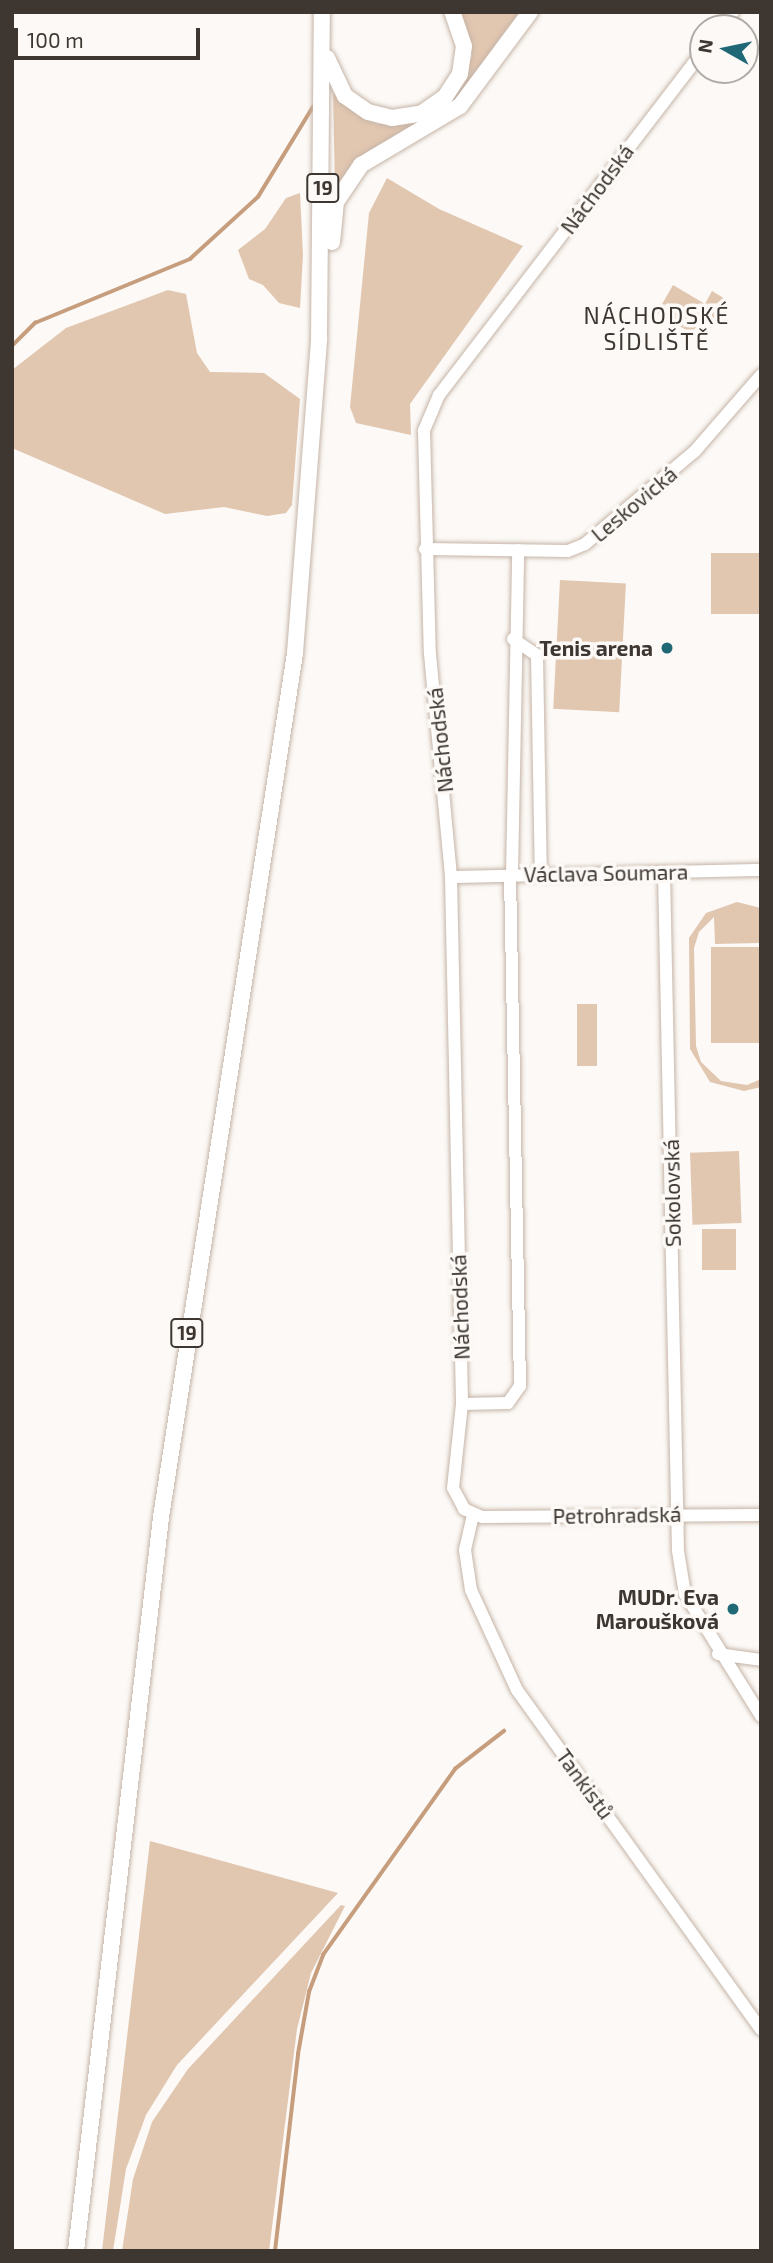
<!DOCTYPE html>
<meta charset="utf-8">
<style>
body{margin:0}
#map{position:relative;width:773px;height:2263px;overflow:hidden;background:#fcf9f6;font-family:"Exo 2",sans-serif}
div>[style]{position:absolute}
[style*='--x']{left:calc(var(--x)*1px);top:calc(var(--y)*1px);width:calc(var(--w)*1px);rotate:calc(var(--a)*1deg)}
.green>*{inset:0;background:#e1c6b0;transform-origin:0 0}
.stream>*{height:3.5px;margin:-1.75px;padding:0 1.75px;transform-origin:1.75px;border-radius:1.75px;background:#c69e7e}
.roads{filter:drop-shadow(0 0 2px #c5b4a7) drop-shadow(0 0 2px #c5b4a7)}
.minor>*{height:12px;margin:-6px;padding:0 6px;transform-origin:6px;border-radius:6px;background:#fff}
.major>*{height:16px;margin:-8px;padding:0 8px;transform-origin:8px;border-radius:8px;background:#fff}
.dots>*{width:19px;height:19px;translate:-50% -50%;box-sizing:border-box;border:4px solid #fcf9f6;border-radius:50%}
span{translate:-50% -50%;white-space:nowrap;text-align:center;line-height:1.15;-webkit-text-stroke:7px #fcf9f6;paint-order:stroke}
.shield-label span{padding:2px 5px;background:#fcf9f6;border:2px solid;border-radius:5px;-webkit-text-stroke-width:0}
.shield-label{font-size:19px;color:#3d3631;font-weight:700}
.street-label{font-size:21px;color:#3d3631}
.poi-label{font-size:21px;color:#3d3631;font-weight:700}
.right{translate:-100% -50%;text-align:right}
.neighbourhood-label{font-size:23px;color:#3d3631;letter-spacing:2px}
.frame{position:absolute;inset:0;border:14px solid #3d3631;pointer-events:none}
.north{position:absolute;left:689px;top:14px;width:70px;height:70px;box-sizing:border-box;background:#fcf9f6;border:2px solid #b0aba7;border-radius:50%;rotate:279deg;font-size:19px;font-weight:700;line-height:28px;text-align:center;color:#3d3631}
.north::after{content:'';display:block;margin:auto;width:24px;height:32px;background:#206876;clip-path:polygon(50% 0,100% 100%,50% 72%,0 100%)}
.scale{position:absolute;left:14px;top:28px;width:186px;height:32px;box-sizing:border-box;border:4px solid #3d3631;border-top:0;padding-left:9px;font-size:21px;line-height:24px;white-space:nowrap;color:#3d3631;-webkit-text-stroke:5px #fcf9f6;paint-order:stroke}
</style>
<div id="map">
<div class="green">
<i style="clip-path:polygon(461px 12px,521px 12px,458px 98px,447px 107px,463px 85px,472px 56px)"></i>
<i style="clip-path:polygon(333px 93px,357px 115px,378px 124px,421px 122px,368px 151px,335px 188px)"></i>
<i style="clip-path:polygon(387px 178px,439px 209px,523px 246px,410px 404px,411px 435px,356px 423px,350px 407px,369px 213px)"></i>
<i style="clip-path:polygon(300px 193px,303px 255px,300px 308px,279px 303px,263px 285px,249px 279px,238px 250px,265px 229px,286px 198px)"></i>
<i style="clip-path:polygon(673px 285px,705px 304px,712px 291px,727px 300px,704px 340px,657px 313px)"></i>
<i style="clip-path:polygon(168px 290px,186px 294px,197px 353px,210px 372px,264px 373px,300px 399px,292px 505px,286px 513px,267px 516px,224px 507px,165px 514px,12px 448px,12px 370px,66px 328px)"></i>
<i style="left:761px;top:553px;width:61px;height:50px;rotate:90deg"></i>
<i style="left:560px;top:580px;width:66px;height:129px;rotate:3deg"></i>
<i style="clip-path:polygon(737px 902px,761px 908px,759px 943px,715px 944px,714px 917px,699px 932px,694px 948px,696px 1046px,701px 1062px,721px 1081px,747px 1085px,761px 1079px,761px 1087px,744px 1091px,710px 1082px,690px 1049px,689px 938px,706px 913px)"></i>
<i style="left:761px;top:947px;width:96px;height:50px;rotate:90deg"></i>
<i style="left:577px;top:1004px;width:20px;height:62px"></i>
<i style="left:739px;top:1151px;width:72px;height:49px;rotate:88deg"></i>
<i style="left:702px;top:1229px;width:34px;height:41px"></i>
<i style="clip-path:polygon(150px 1841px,338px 1893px,177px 2065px,146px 2115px,126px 2169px,113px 2251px,102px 2251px)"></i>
<i style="clip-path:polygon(341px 1905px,345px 1906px,311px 1973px,297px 2029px,269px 2251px,122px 2251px,133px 2179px,152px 2122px,188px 2069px)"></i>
</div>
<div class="stream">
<i style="--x:12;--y:346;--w:33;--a:-45"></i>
<i style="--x:35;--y:323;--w:168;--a:-22.4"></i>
<i style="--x:190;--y:259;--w:92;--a:-42.4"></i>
<i style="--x:258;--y:197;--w:105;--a:-58.6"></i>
<i style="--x:275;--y:2251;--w:198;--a:-83.3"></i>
<i style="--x:298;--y:2054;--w:63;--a:-79.9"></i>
<i style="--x:309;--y:1992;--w:40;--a:-69"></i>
<i style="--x:323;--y:1955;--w:228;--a:-54.6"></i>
<i style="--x:455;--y:1769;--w:62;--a:-37.8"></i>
</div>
<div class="roads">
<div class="minor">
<i style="--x:721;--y:28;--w:20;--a:-53"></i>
<i style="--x:703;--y:51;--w:434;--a:127.5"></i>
<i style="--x:439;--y:395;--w:39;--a:113"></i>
<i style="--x:424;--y:431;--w:223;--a:88.5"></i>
<i style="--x:430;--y:654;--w:224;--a:84.6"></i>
<i style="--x:451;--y:877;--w:527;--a:88.8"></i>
<i style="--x:462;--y:1404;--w:84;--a:96.1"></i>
<i style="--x:453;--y:1488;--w:24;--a:62"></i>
<i style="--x:464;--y:1509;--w:20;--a:24"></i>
<i style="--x:482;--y:1517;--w:279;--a:-0.4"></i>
<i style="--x:425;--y:549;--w:143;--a:0.8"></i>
<i style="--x:568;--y:551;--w:18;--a:-22"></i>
<i style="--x:585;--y:544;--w:144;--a:-40.2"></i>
<i style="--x:695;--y:451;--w:101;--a:-49"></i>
<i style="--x:513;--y:639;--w:29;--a:34"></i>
<i style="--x:537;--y:655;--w:220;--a:89"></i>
<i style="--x:664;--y:872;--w:679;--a:88.82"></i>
<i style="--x:678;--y:1551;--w:44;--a:80.8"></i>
<i style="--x:685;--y:1594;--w:144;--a:58.1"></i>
<i style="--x:512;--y:875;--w:325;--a:-88.9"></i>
<i style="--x:451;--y:877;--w:310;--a:-1.3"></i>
<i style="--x:462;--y:1404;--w:46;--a:-1.2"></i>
<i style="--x:508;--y:1403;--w:21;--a:-55"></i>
<i style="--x:520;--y:1386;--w:510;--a:-91.12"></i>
<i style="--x:473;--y:1515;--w:36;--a:103"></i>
<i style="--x:465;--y:1550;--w:40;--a:81.5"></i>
<i style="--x:471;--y:1590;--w:110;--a:65.3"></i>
<i style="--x:517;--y:1690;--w:418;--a:54.3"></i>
<i style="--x:718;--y:1654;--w:43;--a:7.9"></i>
</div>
<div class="major">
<i style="--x:327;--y:58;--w:42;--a:64.7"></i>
<i style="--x:345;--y:96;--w:28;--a:35"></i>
<i style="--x:368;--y:112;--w:25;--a:14"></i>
<i style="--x:392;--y:118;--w:30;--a:-9"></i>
<i style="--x:422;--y:113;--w:28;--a:-35"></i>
<i style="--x:445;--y:97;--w:27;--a:-57"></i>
<i style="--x:460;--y:74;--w:28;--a:-82"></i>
<i style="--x:464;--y:46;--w:36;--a:-109"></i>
<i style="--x:332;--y:242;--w:40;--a:-84.3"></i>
<i style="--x:336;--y:202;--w:45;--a:-56"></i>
<i style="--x:361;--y:165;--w:115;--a:-30.8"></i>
<i style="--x:460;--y:106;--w:117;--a:-53.3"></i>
<i style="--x:76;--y:2251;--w:739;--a:-83.39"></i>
<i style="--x:161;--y:1517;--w:874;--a:-81.18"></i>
<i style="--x:295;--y:653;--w:316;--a:-85.6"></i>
<i style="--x:319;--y:338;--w:326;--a:-89.5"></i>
</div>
</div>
<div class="dots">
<i style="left:667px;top:648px;background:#206876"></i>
<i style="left:733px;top:1609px;background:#206876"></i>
</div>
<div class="shield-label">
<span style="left:323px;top:188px">19</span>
<span style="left:187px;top:1333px">19</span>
</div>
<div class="street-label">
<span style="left:597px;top:189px;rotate:-53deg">Náchodská</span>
<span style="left:634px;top:504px;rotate:-40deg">Leskovická</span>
<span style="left:440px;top:740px;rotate:-96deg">Náchodská</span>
<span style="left:606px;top:873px;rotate:-1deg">Václava Soumara</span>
<span style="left:672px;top:1193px;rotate:-91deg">Sokolovská</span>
<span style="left:460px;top:1307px;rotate:-92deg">Náchodská</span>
<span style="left:617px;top:1515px;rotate:-1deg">Petrohradská</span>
<span style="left:585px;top:1784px;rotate:54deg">Tankistů</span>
</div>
<div class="poi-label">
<span class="right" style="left:653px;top:648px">Tenis arena</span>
<span class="right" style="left:719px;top:1609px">MUDr. Eva<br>Maroušková</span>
</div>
<div class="neighbourhood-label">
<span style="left:657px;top:328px">NÁCHODSKÉ<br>SÍDLIŠTĚ</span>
</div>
<div class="frame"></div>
<div class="north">N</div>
<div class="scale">100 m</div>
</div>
